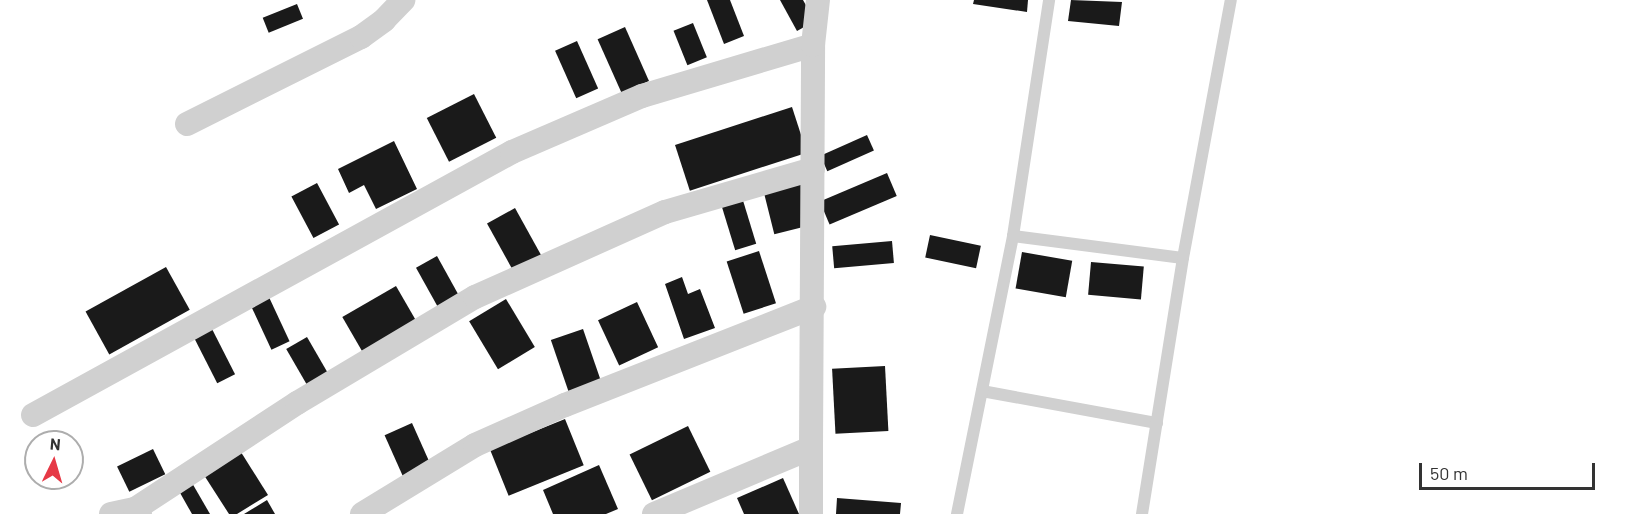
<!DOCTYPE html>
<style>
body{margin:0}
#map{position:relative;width:1638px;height:514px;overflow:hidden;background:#fff;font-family:Barlow,sans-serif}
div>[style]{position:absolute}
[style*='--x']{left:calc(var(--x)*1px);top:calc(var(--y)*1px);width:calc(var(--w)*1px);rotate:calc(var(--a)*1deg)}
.building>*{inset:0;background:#1a1a1a;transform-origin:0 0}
.service>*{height:12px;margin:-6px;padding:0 6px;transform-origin:6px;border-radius:6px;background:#d0d0d0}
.minor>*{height:24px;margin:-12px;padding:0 12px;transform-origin:12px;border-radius:12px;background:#d0d0d0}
span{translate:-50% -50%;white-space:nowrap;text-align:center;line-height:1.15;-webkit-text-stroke:6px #fff;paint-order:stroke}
.north{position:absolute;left:24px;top:430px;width:60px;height:60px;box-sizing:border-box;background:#fff;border:2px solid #adadad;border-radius:50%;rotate:5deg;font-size:16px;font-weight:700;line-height:24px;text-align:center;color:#333}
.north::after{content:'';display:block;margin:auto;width:21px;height:27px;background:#e63946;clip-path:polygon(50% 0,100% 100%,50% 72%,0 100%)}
.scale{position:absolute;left:1419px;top:463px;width:176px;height:27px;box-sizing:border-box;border:3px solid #333;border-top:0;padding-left:8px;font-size:18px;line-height:21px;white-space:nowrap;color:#333;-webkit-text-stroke:4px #fff;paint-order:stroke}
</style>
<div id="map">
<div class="building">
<i style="clip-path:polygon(707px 0,730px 0,744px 36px,724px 44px)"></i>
<i style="clip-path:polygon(780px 0,803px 0,815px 21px,797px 31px)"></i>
<i style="clip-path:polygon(974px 0,1028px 0,1027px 12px,973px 4px)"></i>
<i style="clip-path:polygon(1071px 0,1122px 2px,1119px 26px,1068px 21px)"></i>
<i style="left:297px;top:4px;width:16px;height:37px;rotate:68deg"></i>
<i style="left:693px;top:23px;width:37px;height:21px;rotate:68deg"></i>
<i style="left:625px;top:27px;width:59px;height:30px;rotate:66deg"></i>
<i style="left:577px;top:41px;width:52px;height:24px;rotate:66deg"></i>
<i style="left:474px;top:94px;width:49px;height:53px;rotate:63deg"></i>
<i style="left:792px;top:107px;width:48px;height:123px;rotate:72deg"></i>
<i style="left:867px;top:135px;width:17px;height:51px;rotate:66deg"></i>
<i style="clip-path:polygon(394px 141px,417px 189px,376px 209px,364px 185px,349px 193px,338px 169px)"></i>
<i style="left:887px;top:173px;width:25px;height:73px;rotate:67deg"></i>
<i style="left:317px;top:183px;width:47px;height:29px;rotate:62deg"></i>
<i style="left:802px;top:184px;width:42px;height:39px;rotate:76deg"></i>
<i style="left:741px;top:194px;width:52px;height:22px;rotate:73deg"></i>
<i style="left:515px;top:208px;width:54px;height:32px;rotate:61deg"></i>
<i style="left:930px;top:235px;width:52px;height:23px;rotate:12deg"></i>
<i style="left:892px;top:241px;width:22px;height:60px;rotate:85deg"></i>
<i style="left:759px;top:251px;width:55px;height:34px;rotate:72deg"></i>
<i style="left:1022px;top:252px;width:51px;height:37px;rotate:10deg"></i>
<i style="left:437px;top:256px;width:52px;height:24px;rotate:61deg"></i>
<i style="left:1091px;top:262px;width:53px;height:33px;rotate:5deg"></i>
<i style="left:166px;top:267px;width:49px;height:92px;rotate:61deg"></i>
<i style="clip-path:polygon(682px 277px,688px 294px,700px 289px,715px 328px,684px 339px,665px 284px)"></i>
<i style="left:396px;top:286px;width:46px;height:62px;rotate:60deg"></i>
<i style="left:268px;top:295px;width:51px;height:20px;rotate:65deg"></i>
<i style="left:506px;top:299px;width:56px;height:43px;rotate:59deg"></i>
<i style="left:637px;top:302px;width:50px;height:43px;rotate:65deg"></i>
<i style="left:211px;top:327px;width:53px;height:20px;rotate:63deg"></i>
<i style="left:583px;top:329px;width:54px;height:34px;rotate:71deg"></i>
<i style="left:307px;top:337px;width:48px;height:24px;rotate:60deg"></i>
<i style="left:885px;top:366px;width:65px;height:53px;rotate:87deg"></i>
<i style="left:565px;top:419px;width:50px;height:81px;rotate:68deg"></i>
<i style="left:412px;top:423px;width:45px;height:30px;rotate:66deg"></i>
<i style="left:688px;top:426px;width:51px;height:65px;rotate:64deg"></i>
<i style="left:153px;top:449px;width:28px;height:40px;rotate:64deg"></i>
<i style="clip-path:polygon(239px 449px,268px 495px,237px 514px,229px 514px,202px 472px)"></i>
<i style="clip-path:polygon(599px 465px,618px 509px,606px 514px,553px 514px,543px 490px)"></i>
<i style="clip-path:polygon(188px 476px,210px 514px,192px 514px,175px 484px)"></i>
<i style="clip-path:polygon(783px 478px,799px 514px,744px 514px,737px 498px)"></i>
<i style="clip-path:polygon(837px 498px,901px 503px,900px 514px,836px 514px)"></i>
<i style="clip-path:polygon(267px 500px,275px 514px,244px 514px)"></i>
</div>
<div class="service">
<i style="--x:1013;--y:236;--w:171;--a:7.4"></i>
<i style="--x:982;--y:391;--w:178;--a:10.4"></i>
<i style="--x:957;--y:514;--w:284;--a:-78.6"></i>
<i style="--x:1013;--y:236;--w:239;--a:-81.3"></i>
<i style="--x:1142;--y:514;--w:259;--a:-80.9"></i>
<i style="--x:1183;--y:258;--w:262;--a:-79.5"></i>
</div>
<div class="minor">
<i style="--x:187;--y:124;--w:195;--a:-26.6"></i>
<i style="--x:361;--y:37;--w:29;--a:-36"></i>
<i style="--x:384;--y:20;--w:28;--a:-46"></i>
<i style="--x:33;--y:415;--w:546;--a:-28.77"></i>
<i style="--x:512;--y:152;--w:142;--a:-23.3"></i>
<i style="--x:642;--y:96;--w:178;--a:-16.6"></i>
<i style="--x:111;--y:514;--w:25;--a:-12"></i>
<i style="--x:140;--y:514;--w:7;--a:-135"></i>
<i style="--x:135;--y:509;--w:194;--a:-33.2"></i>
<i style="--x:297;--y:403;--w:207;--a:-30.8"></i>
<i style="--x:475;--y:297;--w:208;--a:-24.1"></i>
<i style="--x:665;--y:212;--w:154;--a:-16.2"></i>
<i style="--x:362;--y:514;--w:132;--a:-31.4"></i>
<i style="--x:475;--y:445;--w:98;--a:-24"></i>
<i style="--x:565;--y:405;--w:268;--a:-21.5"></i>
<i style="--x:654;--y:514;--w:170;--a:-22.8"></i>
<i style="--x:811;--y:448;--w:403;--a:-89.7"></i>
<i style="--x:813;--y:45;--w:45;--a:-83.7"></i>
<i style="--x:811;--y:514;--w:66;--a:-90"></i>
</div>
<div class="north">N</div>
<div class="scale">50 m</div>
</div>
